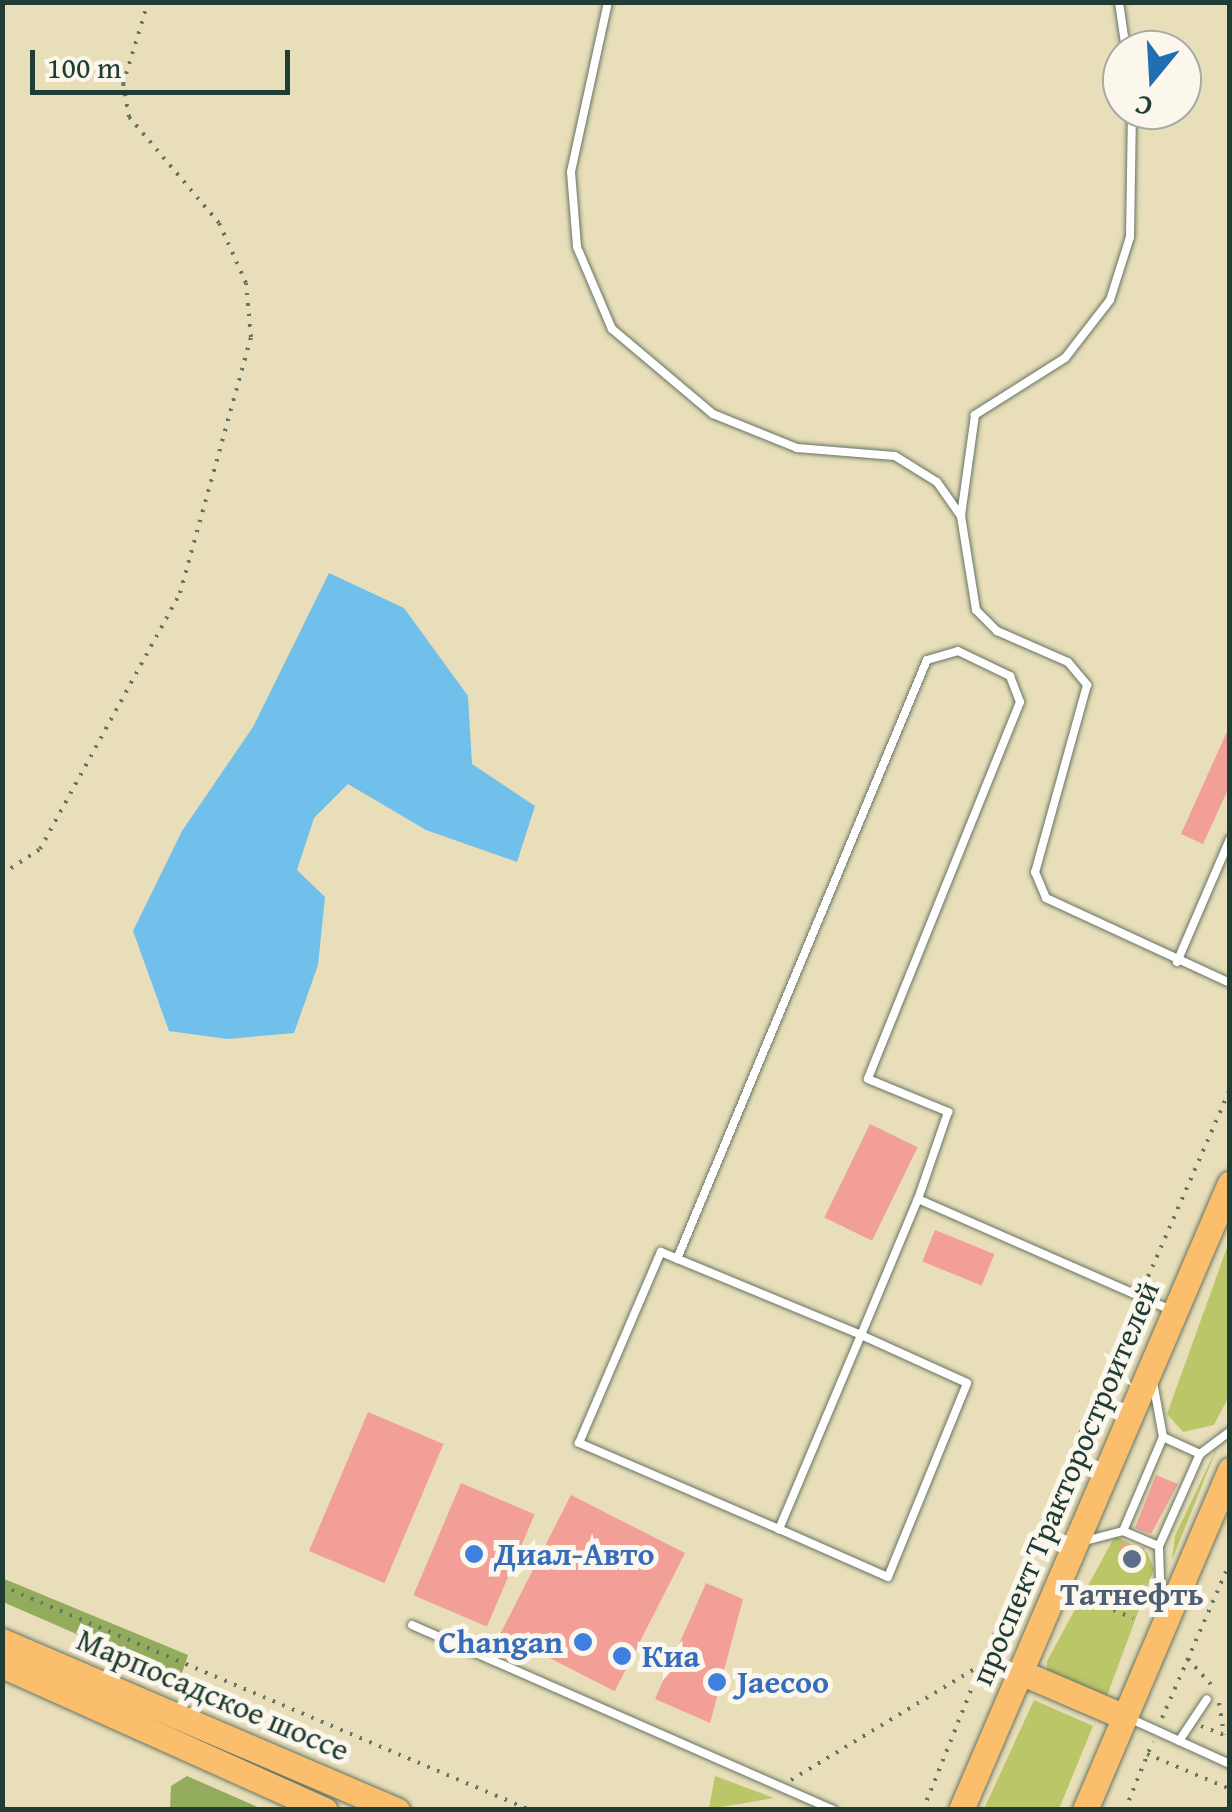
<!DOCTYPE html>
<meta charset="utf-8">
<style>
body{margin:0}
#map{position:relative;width:1232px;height:1812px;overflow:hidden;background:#e8deb9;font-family:"Gentium Book Plus",serif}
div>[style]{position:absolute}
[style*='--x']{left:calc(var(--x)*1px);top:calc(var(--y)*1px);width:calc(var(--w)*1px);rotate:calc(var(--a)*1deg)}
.green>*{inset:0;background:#bac668}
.forest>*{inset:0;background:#93ab5c}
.water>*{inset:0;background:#71bfeb}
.building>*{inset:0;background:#f29f98;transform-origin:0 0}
.path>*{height:4px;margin-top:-2px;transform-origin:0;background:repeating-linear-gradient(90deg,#657563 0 2.5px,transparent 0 10.5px)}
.roads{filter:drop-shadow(0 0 2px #657563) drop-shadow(0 0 2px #657563)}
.service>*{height:8px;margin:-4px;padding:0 4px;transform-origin:4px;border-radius:4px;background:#fff}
.primary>*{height:25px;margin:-12.5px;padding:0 12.5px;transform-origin:12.5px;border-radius:12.5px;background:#fabe6d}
.dots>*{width:28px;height:28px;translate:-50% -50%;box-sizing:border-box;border:5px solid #fbf7ec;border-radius:50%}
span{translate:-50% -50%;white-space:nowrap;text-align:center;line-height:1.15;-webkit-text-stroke:10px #fbf7ec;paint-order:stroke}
.street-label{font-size:32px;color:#1f3d34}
.shop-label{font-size:32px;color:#366cbe;font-weight:700}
.left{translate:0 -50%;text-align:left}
.right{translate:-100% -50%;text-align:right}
.service-label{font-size:32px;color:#4e5e75;font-weight:700}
.frame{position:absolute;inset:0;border:5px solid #1f3d34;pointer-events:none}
.north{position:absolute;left:1102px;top:30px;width:100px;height:100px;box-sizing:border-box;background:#fbf7ec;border:2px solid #a3ada2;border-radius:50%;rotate:198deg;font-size:28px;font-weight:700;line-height:40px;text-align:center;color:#1f3d34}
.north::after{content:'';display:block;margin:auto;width:35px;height:45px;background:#1f6fb2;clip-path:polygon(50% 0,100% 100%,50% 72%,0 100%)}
.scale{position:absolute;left:30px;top:50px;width:260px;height:45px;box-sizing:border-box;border:5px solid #1f3d34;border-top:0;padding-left:12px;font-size:30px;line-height:35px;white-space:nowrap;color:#1f3d34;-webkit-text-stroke:8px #fbf7ec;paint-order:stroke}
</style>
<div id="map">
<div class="green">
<i style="clip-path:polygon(1229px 1242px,1229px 1396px,1214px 1425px,1183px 1432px,1167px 1414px)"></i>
<i style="clip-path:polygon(1219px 1443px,1172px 1560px,1175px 1536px)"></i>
<i style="clip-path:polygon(1115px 1536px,1147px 1552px,1154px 1569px,1107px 1696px,1047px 1671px,1047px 1661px)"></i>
<i style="clip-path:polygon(1034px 1700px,1093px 1726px,1059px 1809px,984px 1809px)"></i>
<i style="clip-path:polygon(715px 1776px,774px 1798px,709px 1809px)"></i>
</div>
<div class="forest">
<i style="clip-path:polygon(2px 1578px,188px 1655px,180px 1679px,3px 1602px)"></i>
<i style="clip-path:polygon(187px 1776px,262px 1809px,170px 1809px,171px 1786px)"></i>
</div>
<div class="water">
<i style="clip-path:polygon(329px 573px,404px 608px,468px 696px,472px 764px,535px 806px,517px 862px,426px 830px,348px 784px,314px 818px,297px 870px,325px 897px,318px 965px,294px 1033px,227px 1039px,169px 1031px,133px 931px,182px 831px,253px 727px)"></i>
</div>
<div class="building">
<i style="clip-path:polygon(1230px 725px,1230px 785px,1203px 844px,1181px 834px)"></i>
<i style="left:870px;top:1124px;width:53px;height:104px;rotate:26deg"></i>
<i style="left:935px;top:1230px;width:64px;height:34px;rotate:22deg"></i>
<i style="left:368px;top:1412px;width:82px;height:151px;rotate:23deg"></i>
<i style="clip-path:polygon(1156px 1475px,1178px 1484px,1151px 1534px,1135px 1528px)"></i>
<i style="left:461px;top:1483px;width:80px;height:122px;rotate:23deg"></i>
<i style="left:571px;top:1495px;width:128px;height:155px;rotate:27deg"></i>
<i style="clip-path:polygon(1123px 1543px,1145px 1548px,1137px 1567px,1117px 1559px)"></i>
<i style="clip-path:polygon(706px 1583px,743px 1599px,710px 1723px,655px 1699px)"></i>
</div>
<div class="path">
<i style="--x:2;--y:874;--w:45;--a:-33.3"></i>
<i style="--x:40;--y:849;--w:292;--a:-61.3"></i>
<i style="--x:180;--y:593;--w:266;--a:-74.5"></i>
<i style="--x:251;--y:337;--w:54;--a:-95.3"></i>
<i style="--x:246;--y:283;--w:66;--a:-114.2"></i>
<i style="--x:219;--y:223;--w:139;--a:-130.3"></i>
<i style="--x:129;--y:117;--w:34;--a:-100"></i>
<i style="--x:123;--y:84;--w:86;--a:-73"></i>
<i style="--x:1144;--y:1286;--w:215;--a:-66.4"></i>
<i style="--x:2;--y:1586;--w:574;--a:22.99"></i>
<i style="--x:1084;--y:1598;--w:53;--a:22.2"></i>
<i style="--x:994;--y:1637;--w:14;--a:12"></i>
<i style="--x:1008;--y:1640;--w:69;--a:-66.8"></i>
<i style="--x:1035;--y:1577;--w:15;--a:-143"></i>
<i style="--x:1188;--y:1659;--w:40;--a:48"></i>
<i style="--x:1219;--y:1703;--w:32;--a:81"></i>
<i style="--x:1162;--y:1718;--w:170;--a:-66.4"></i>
<i style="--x:1201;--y:1726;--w:31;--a:21"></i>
<i style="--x:1147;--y:1754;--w:90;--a:22.9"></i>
<i style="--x:791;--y:1780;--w:222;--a:-31.2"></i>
<i style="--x:981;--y:1665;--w:388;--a:-66.8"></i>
<i style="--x:923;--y:1810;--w:156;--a:-68.2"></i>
<i style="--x:1125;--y:1810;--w:74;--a:-67.9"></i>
</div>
<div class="roads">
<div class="service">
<i style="--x:608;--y:2;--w:174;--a:102.3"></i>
<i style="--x:571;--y:172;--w:75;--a:85.4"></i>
<i style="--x:577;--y:247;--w:89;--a:66.9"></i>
<i style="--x:612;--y:329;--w:132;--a:40.1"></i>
<i style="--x:713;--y:414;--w:91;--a:22"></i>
<i style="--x:797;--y:448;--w:98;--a:4.7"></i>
<i style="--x:895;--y:456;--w:49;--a:31.8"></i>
<i style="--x:937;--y:482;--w:42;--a:54.8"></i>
<i style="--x:1119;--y:2;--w:49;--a:81.7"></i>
<i style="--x:1132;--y:110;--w:127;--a:90.9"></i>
<i style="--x:1130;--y:237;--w:66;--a:107.6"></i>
<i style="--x:1110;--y:300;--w:73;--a:127.8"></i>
<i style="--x:1065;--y:358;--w:107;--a:147.7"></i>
<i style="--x:975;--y:415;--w:102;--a:97.9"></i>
<i style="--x:961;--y:516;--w:95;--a:80.9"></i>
<i style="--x:976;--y:610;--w:30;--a:45"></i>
<i style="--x:997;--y:631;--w:77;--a:23.6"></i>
<i style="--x:1068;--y:662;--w:30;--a:50"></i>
<i style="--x:1087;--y:685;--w:194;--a:105.5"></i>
<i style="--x:1035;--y:872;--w:28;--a:67"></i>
<i style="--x:1046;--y:898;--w:203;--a:24.8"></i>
<i style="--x:1177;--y:962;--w:134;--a:-66.7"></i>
<i style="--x:661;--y:1252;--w:217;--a:22.5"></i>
<i style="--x:861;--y:1335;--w:211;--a:112.9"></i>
<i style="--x:779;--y:1529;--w:218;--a:-156.7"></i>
<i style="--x:579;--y:1443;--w:208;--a:-66.8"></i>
<i style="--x:677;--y:1259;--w:649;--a:-67.35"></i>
<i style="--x:927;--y:660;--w:32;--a:-16"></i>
<i style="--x:958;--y:651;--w:58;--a:25.7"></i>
<i style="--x:1010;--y:676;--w:28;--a:69"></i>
<i style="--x:1020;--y:702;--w:406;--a:112"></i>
<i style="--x:868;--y:1079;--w:87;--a:22.4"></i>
<i style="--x:948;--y:1112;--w:92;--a:109"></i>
<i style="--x:1163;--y:1437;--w:41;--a:24.7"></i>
<i style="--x:779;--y:1529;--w:119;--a:23.8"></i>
<i style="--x:888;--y:1577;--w:209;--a:-67.8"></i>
<i style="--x:967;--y:1383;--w:116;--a:-155.6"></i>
<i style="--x:861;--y:1335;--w:147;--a:-67.3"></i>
<i style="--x:918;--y:1199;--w:274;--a:23.7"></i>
<i style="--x:1123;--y:1531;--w:39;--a:23"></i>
<i style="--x:1081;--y:1542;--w:43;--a:-14.7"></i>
<i style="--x:1123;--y:1531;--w:102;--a:-66.9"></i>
<i style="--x:1163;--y:1437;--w:56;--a:-100.3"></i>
<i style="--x:1161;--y:1611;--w:65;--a:-91.8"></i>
<i style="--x:1159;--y:1546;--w:101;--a:-66"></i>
<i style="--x:1200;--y:1454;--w:38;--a:-37"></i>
<i style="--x:412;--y:1625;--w:460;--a:23.7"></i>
<i style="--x:1129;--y:1718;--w:111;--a:24.5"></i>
<i style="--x:1179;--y:1741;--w:50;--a:-56.3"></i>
</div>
<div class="primary">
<i style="--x:2;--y:1641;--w:430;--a:23.2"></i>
<i style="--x:2;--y:1665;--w:354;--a:24.2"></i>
<i style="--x:1020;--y:1672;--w:114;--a:23.2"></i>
<i style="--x:961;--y:1810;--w:682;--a:-66.78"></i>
<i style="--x:1085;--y:1810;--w:370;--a:-66.9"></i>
</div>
</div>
<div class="dots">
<i style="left:474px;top:1554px;background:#3f7fe0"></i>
<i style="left:1132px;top:1559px;background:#5c6f8a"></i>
<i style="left:583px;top:1642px;background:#3f7fe0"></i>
<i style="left:622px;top:1656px;background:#3f7fe0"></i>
<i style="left:717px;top:1682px;background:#3f7fe0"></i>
</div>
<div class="street-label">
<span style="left:1065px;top:1483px;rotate:-67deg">проспект Тракторостроителей</span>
<span style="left:213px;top:1695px;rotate:23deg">Марпосадское шоссе</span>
</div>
<div class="shop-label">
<span class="left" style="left:494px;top:1554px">Диал-Авто</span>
<span class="right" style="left:563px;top:1642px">Changan</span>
<span class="left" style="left:642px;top:1656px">Киа</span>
<span class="left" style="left:737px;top:1682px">Jaecoo</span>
</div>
<div class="service-label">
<span style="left:1132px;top:1594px">Татнефть</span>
</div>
<div class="frame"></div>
<div class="north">С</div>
<div class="scale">100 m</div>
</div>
